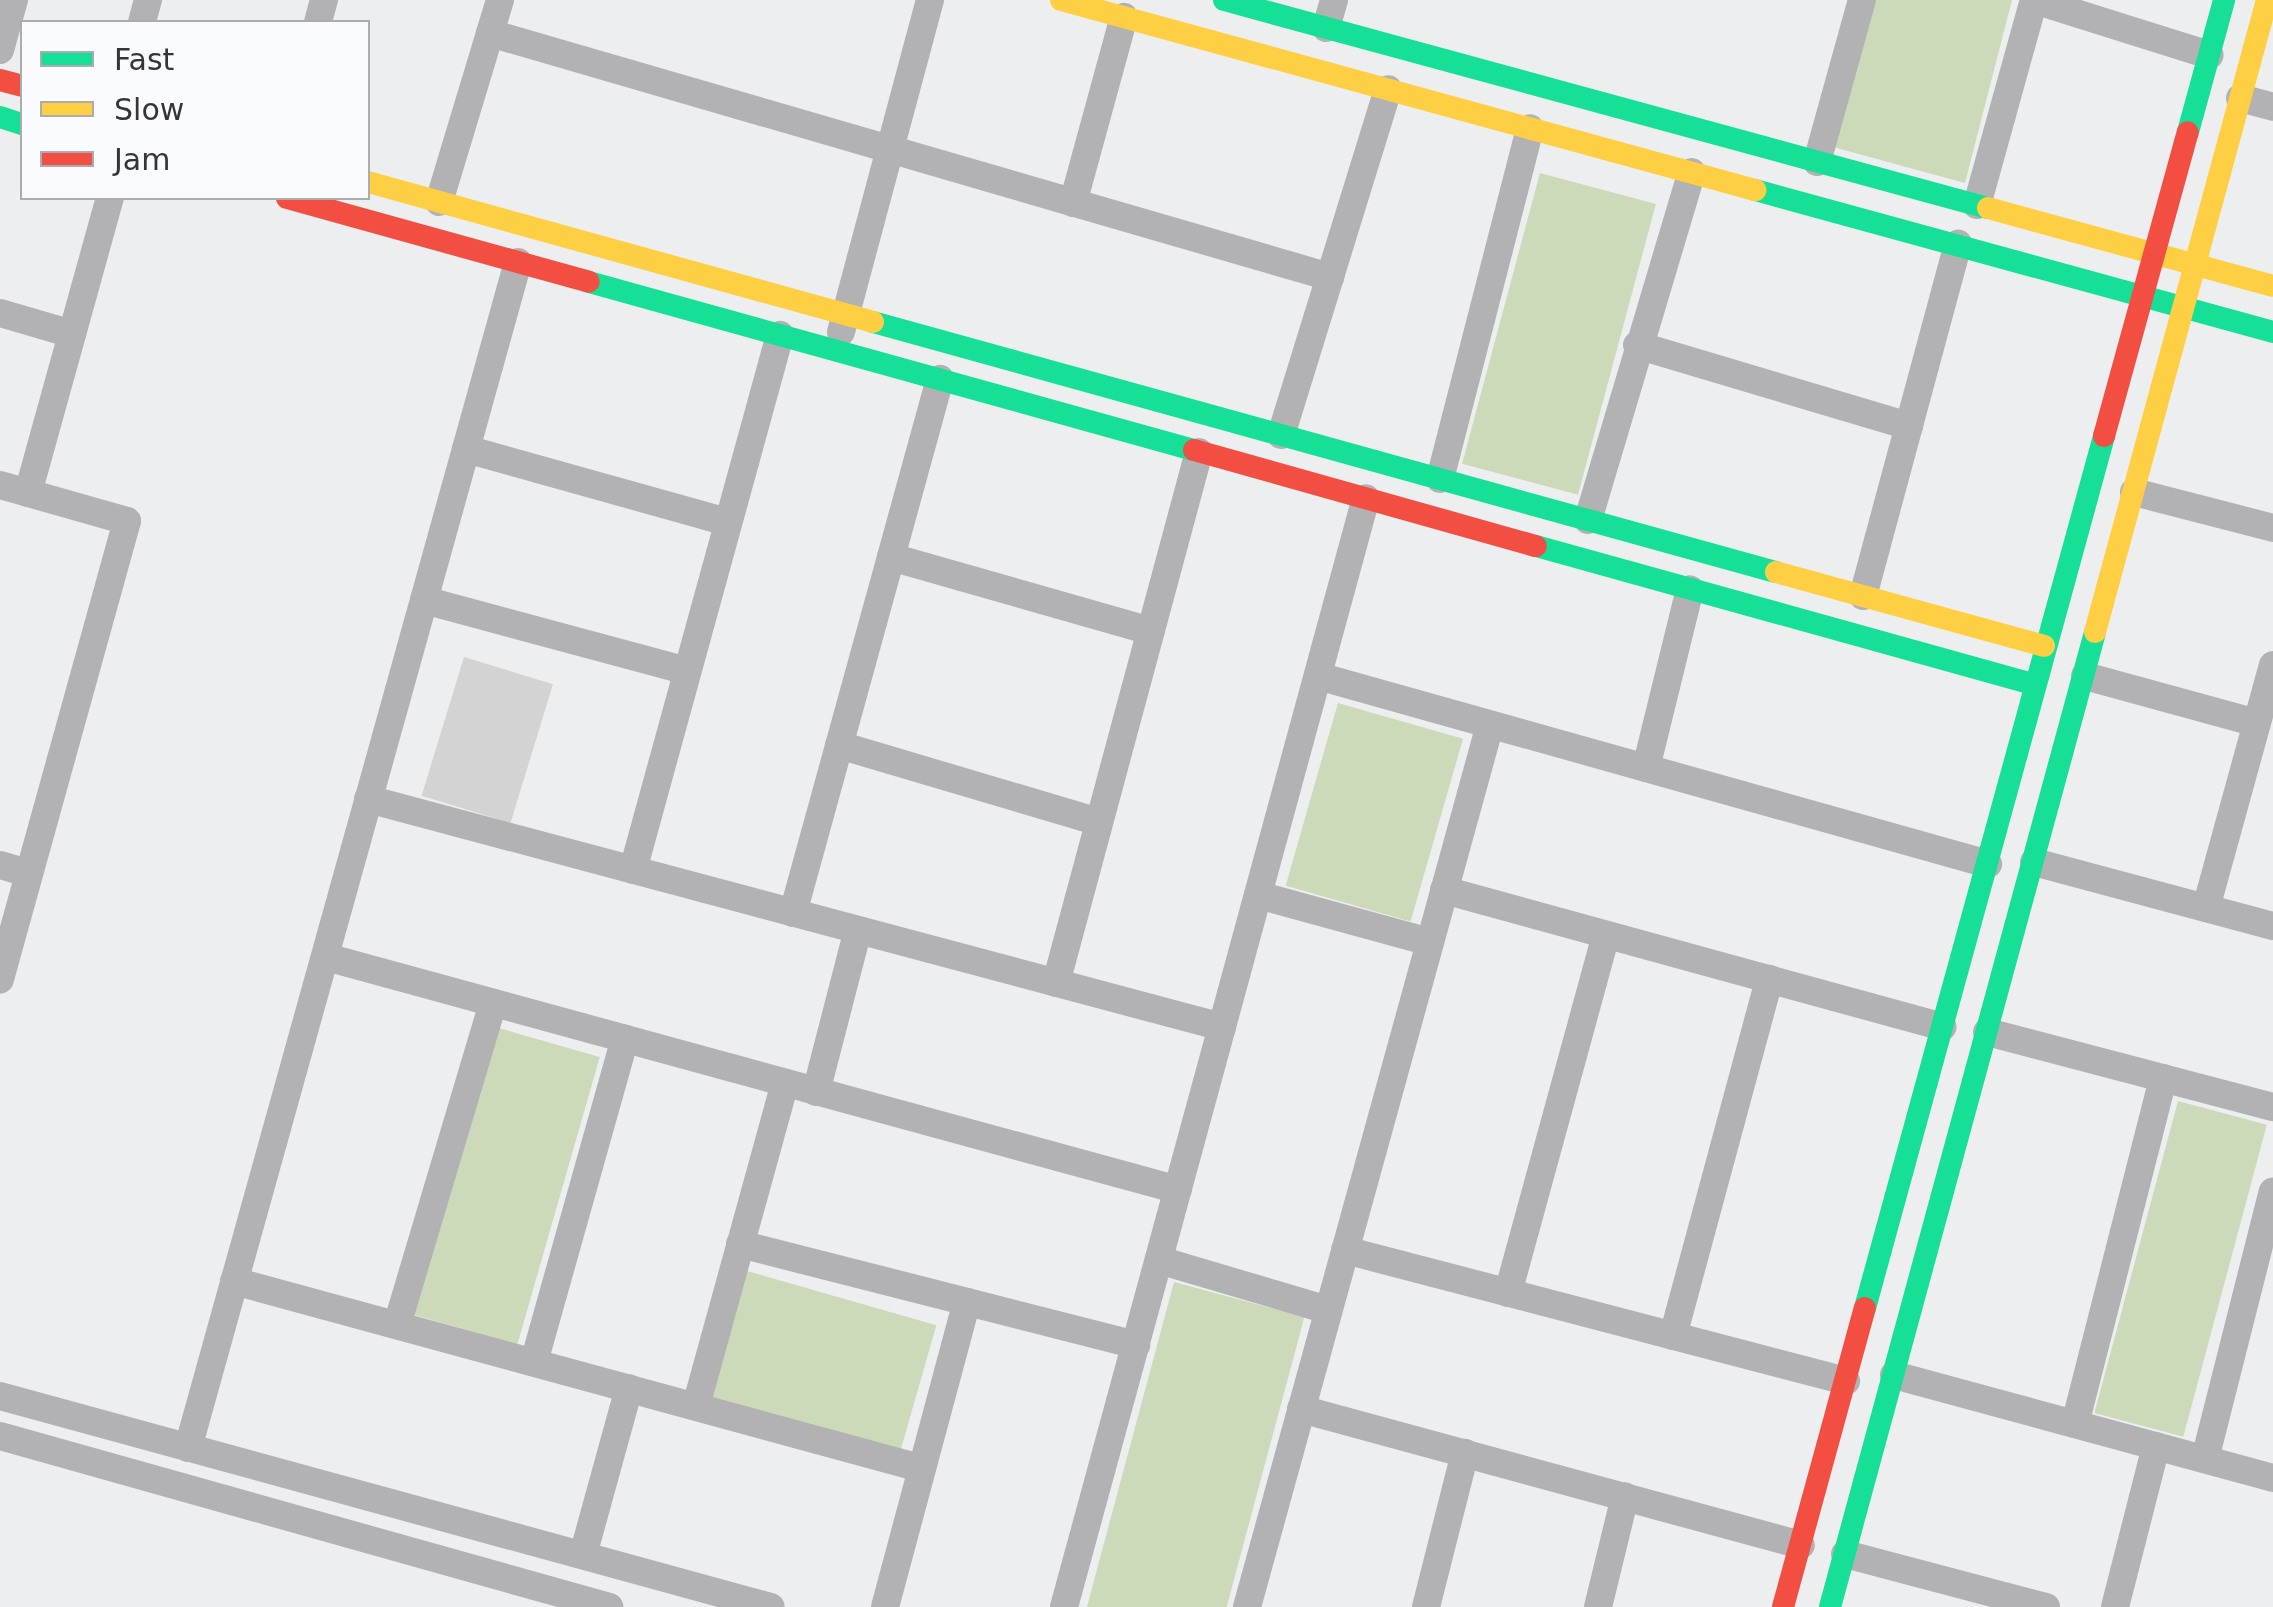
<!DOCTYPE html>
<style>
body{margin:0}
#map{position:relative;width:2273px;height:1607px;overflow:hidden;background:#edeef0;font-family:"DejaVu Sans",sans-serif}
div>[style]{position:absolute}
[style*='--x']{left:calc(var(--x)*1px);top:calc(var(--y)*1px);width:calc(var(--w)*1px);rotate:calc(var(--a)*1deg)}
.green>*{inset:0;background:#cddaba;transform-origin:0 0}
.building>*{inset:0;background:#d3d3d3;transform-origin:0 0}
.street>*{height:28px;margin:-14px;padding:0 14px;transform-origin:14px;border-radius:14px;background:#b2b2b4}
.fast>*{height:22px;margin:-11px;padding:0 11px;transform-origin:11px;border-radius:11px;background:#16e098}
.slow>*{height:22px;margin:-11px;padding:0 11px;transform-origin:11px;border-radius:11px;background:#ffcf43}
.jam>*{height:22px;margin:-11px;padding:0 11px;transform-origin:11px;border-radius:11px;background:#f24e42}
span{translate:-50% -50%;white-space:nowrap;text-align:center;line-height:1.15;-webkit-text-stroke:8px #fafbfe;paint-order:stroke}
.legend{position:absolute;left:20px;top:20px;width:350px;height:180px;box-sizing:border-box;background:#fafbfe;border:2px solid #abacae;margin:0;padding:12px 18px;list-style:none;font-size:30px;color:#353536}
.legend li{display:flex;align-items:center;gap:20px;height:50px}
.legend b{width:50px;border:2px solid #abacae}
</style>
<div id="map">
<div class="green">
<i style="clip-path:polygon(1873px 0,2012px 0,1965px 183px,1833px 147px)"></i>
<i style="left:1540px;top:173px;width:120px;height:301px;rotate:15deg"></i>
<i style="left:1338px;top:703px;width:130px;height:190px;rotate:16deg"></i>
<i style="left:495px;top:1027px;width:109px;height:299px;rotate:16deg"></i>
<i style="left:2178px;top:1101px;width:92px;height:323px;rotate:15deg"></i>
<i style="left:747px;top:1271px;width:197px;height:132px;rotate:16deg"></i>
<i style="left:1174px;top:1282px;width:135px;height:336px;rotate:15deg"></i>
</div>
<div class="building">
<i style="left:464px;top:657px;width:93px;height:145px;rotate:17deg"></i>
</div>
<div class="street">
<i style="--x:2034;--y:0;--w:184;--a:17.4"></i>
<i style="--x:142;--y:22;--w:23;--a:-75"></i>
<i style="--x:318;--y:22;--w:23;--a:-75"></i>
<i style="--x:1326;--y:28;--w:29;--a:-74"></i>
<i style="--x:490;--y:33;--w:875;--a:16.2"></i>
<i style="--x:0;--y:50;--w:52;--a:-74.4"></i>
<i style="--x:2240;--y:98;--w:34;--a:15"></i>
<i style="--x:1817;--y:162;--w:168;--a:-74.5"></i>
<i style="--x:439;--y:202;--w:211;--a:-73.2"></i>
<i style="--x:1073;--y:203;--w:193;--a:-74.7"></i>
<i style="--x:1977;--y:205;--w:213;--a:-74.5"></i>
<i style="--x:0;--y:313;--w:75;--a:16.3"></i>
<i style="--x:841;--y:332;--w:344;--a:-75"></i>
<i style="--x:1637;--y:345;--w:284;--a:16.6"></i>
<i style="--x:1281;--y:435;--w:362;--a:-72.8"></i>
<i style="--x:466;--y:449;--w:272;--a:15.6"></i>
<i style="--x:1440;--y:479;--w:362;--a:-75.6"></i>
<i style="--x:0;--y:485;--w:132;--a:15.8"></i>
<i style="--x:127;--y:521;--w:476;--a:105.5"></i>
<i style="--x:2134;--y:492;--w:144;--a:14.5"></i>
<i style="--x:28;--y:493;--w:306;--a:-74.5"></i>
<i style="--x:1588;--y:520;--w:363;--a:-73.4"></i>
<i style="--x:891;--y:557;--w:270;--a:15.9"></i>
<i style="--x:1863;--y:596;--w:365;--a:-74.9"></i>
<i style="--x:424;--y:600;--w:272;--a:15.1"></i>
<i style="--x:1318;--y:676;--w:696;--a:15.67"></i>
<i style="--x:2085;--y:676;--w:178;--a:15.3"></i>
<i style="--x:839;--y:745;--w:268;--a:16.5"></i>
<i style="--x:1646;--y:768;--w:184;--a:-76.2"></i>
<i style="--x:368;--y:799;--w:884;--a:14.95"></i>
<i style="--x:2034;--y:862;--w:247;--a:15"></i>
<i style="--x:0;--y:865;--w:29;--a:16"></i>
<i style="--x:633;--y:870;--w:555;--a:-74.64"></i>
<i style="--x:1444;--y:890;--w:517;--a:15.35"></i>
<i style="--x:1258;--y:895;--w:178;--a:15.3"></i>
<i style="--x:2206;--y:908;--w:252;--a:-74.6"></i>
<i style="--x:793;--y:913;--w:554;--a:-74.61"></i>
<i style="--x:326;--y:957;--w:883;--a:15.29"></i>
<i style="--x:1056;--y:983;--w:550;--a:-74.93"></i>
<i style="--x:1987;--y:1032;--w:296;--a:14.7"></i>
<i style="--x:816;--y:1092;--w:167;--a:-75.5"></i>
<i style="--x:740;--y:1244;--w:409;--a:14.3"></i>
<i style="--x:1345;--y:1250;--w:518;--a:14.65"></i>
<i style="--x:1159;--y:1260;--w:176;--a:16.5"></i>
<i style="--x:234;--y:1281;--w:711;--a:15.25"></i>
<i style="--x:1508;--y:1293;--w:371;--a:-74.7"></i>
<i style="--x:397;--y:1325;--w:336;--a:-73.4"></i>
<i style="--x:1673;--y:1336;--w:370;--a:-74.9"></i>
<i style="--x:534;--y:1362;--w:336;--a:-74.3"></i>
<i style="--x:1894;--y:1375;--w:393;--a:15.2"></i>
<i style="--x:0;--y:1396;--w:799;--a:15.31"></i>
<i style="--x:696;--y:1406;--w:335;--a:-74.6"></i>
<i style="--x:1301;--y:1409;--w:518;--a:15.22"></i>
<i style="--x:2075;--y:1424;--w:357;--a:-75.7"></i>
<i style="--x:0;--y:1436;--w:633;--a:15.68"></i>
<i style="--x:188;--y:1448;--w:1231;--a:-74.45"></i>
<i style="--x:2205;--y:1459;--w:276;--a:-75.8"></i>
<i style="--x:1845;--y:1554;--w:208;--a:14.8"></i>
<i style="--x:583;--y:1555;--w:173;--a:-74.6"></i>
<i style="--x:885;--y:1607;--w:316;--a:-75"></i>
<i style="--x:1064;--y:1607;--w:1149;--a:-74.77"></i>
<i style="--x:1247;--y:1607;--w:915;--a:-74.6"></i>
<i style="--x:1426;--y:1607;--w:159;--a:-75.8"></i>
<i style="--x:1598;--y:1607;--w:114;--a:-76.3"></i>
<i style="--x:2115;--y:1607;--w:166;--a:-75.7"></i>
</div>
<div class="fast">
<i style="--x:1224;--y:0;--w:792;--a:15.23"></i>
<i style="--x:0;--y:117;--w:23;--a:18"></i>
<i style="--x:2188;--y:132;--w:137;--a:-74.7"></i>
<i style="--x:1755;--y:190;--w:537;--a:15.33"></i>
<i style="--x:589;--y:282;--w:628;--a:15.52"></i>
<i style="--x:873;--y:322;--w:937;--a:15.48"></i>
<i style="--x:1536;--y:546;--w:516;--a:15.52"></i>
<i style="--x:1865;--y:1308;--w:904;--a:-74.67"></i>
<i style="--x:1830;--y:1607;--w:1010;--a:-74.79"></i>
</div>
<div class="slow">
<i style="--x:1061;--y:0;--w:720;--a:15.31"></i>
<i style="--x:368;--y:182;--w:524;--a:15.49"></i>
<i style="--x:1988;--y:208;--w:295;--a:15.3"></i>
<i style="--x:1776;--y:572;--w:278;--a:15.4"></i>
<i style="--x:2095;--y:632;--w:655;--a:-74.78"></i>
</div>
<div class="jam">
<i style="--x:0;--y:80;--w:23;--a:15"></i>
<i style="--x:287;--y:198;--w:313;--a:15.5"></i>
<i style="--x:2104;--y:436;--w:315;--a:-74.6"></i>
<i style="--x:1194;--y:450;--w:355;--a:15.7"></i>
<i style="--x:1783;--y:1607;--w:310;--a:-74.7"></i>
</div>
<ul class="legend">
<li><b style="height:12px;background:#16e098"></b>Fast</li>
<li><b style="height:12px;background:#ffcf43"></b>Slow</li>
<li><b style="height:12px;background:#f24e42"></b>Jam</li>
</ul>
</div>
